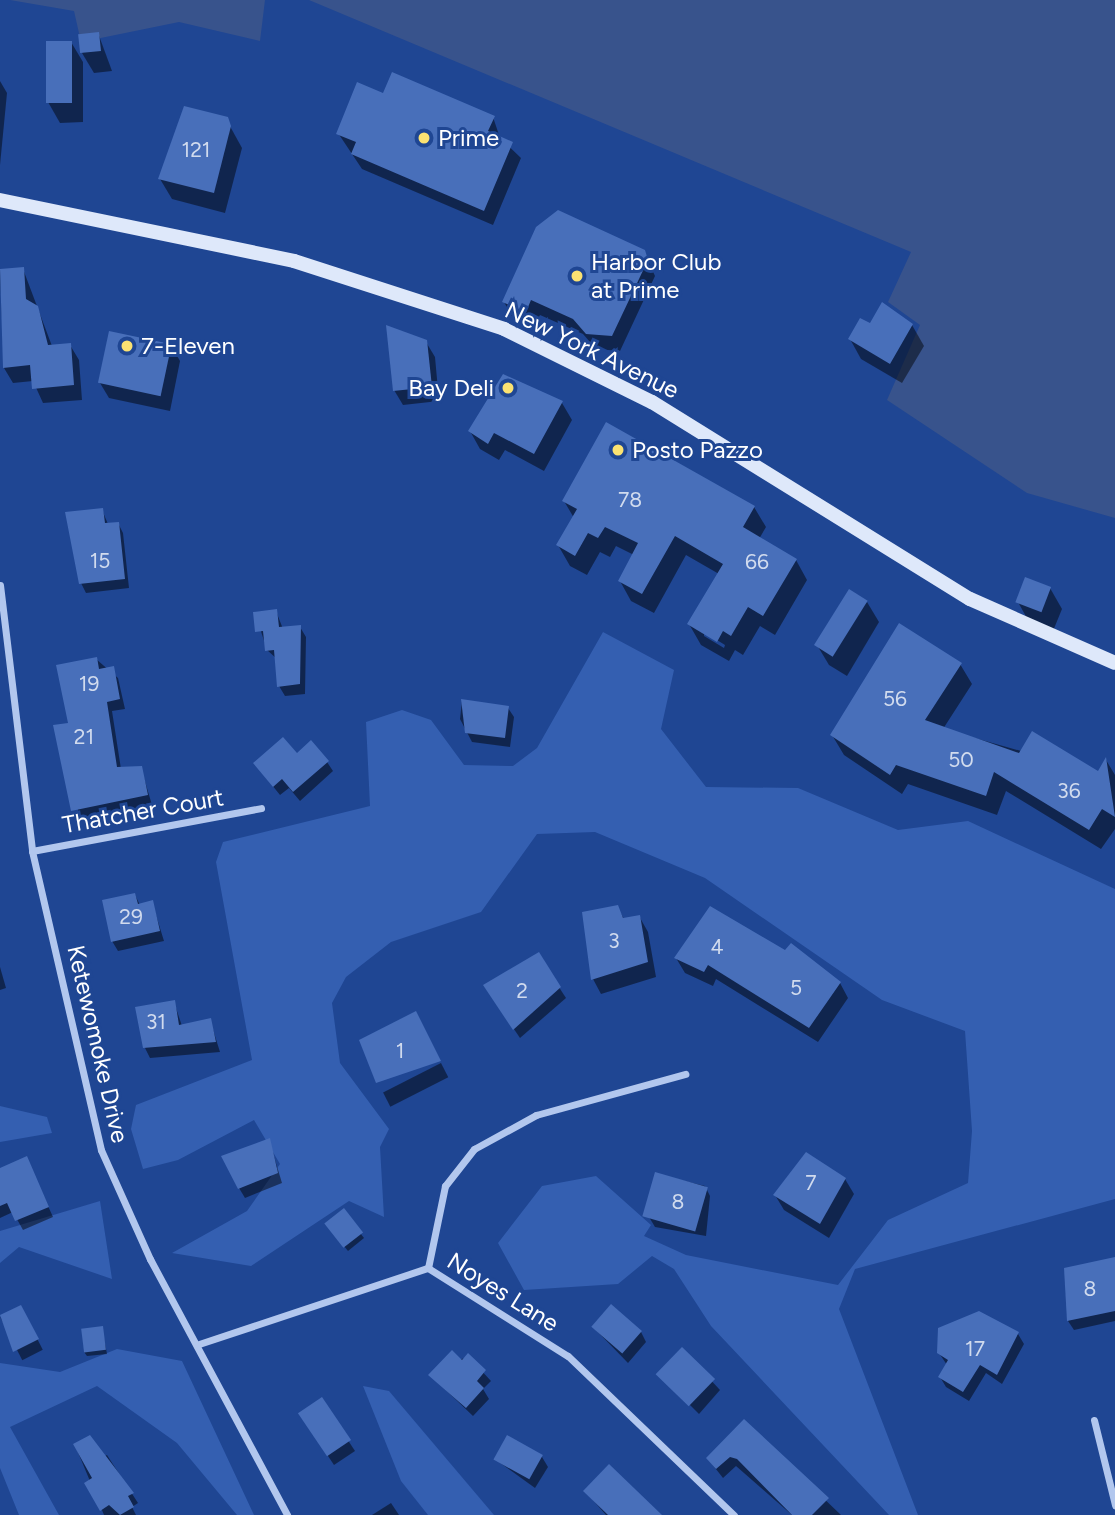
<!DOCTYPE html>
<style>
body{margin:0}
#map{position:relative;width:1115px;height:1515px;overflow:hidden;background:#1f4693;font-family:Figtree,sans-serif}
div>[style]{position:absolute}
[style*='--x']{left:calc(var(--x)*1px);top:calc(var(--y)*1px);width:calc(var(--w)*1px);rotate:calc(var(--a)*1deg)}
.green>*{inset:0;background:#345fb1}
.water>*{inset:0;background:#38538c}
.shadow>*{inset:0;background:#0007;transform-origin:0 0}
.building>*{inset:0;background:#486fba;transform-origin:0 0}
.street>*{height:7px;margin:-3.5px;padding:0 3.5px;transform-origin:3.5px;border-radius:3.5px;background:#b2c7ee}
.secondary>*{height:14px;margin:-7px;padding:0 7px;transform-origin:7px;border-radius:7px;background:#dee8fa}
.dots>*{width:19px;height:19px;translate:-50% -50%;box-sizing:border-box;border:4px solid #1f4693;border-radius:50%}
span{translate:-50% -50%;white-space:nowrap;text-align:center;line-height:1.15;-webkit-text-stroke:6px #1f4693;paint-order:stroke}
.number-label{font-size:21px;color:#d1dbee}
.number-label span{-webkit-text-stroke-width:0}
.poi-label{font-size:24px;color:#fff}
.left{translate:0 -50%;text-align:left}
.right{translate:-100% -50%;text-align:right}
.street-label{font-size:24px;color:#fff}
</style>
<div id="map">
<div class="green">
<i style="clip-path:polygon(603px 632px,674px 670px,661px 729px,706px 787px,798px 788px,898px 830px,968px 821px,1115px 889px,1115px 1199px,855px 1269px,839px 1309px,918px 1515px,889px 1515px,711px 1326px,674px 1269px,652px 1256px,618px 1284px,524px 1290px,498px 1243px,542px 1186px,596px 1176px,651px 1225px,644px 1236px,686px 1255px,838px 1285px,888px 1220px,968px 1183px,972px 1131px,965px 1031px,882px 1000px,705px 878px,595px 832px,537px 834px,481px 912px,391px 942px,346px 977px,332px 1003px,340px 1063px,389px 1129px,380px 1147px,384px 1217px,349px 1201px,251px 1266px,172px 1253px,247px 1211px,280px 1164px,254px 1120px,178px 1160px,143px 1169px,131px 1129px,136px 1105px,252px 1060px,216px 862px,223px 842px,370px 806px,366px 722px,402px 710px,431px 720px,464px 765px,513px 766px,537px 748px)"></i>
<i style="clip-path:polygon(0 1106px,47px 1117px,52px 1133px,0 1142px)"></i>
<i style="clip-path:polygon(100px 1201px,112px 1279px,19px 1247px,0 1263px,0 1231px)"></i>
<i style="clip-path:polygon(117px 1349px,182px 1361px,254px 1515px,237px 1515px,177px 1443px,97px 1386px,10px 1427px,59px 1515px,19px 1515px,0 1468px,0 1363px,60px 1372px)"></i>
<i style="clip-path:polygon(363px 1386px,389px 1391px,494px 1515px,428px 1515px,401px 1481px)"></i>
</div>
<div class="water">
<i style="clip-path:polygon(10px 0,265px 0,260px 41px,179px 22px,81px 42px,74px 11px)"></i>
<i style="clip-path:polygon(309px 0,1115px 0,1115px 518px,1027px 493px,887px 400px,920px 325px,888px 302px,911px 252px)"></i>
</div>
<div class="shadow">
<i style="clip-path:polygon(98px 33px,112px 71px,94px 73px,82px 53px)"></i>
<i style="clip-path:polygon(71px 42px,83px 62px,83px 122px,60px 123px,48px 102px)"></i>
<i style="clip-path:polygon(0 81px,7px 93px,0 165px)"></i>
<i style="clip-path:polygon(384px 96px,493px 117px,500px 138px,521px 158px,493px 225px,362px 169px,338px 133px)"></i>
<i style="clip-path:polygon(226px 119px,242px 148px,225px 213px,172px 199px,160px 179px)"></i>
<i style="clip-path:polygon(644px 251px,655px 276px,620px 351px,596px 349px,583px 334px,540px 315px,534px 326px,513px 318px,504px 302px)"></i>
<i style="clip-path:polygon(23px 269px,52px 346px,70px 345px,79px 360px,82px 400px,43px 403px,33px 381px,13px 383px,4px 368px,0 270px)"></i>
<i style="clip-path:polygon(871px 325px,912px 325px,924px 346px,902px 383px,861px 359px,850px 339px)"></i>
<i style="clip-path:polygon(426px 342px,435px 357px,439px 401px,403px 405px,394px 390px)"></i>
<i style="clip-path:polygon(171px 345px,180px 361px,170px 411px,109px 398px,100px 383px)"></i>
<i style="clip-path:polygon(562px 403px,572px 420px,544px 471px,505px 450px,499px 460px,480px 449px,470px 431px)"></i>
<i style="clip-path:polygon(evenodd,564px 501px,754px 507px,766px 527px,759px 539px,796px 560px,807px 580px,775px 635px,760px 626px,743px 655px,735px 650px,729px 661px,701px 645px,689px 624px,719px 574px,686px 555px,654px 613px,631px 601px,620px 581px,634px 555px,616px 546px,610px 557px,600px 552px,587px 575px,570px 566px,558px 545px,574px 518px,564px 501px,704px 632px,725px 645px,724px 648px,704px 636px,704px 632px)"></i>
<i style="clip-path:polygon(102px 510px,108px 524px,118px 523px,123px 533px,129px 588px,86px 593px,81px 583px)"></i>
<i style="clip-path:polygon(1050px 588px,1062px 609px,1053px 631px,1029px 622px,1018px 602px)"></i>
<i style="clip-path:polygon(867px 602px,879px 622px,847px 676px,829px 665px,817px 645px)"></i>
<i style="clip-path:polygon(276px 611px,283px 629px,300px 627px,306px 637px,305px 694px,285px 696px,279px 686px,277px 659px,267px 650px,255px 613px)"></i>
<i style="clip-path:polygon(96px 659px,118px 678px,125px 709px,112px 711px,121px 769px,141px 768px,152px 805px,79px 820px,70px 724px)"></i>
<i style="clip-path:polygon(960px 664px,972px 684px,943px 729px,1099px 773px,1106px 760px,1115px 775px,1115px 829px,1101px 849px,1006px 791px,997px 815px,908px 784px,902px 794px,844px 755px,832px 735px)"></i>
<i style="clip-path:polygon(462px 701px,508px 708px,514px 717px,510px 747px,472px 742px,460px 719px)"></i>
<i style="clip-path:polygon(296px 756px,327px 762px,333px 771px,300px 801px,289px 788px,280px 795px,255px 764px)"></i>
<i style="clip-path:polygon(135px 895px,140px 905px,152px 902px,164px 941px,118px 951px,112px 941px)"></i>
<i style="clip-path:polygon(617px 907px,624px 919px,639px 916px,648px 932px,656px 977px,601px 994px,593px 979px,584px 913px)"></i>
<i style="clip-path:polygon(538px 955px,566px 998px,520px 1038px,491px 995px)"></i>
<i style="clip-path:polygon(676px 958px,840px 983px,848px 998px,818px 1042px,716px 979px,713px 986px,685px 973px)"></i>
<i style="clip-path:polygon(0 967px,6px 988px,0 990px)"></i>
<i style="clip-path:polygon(174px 1002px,182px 1026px,210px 1020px,220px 1052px,150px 1058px,145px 1048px)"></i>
<i style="left:441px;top:1063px;width:16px;height:65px;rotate:63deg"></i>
<i style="clip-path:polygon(269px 1140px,282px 1183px,245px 1198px,239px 1188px)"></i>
<i style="clip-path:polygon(31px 1168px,53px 1217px,23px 1230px,13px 1212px,0 1218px,0 1170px)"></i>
<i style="clip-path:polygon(656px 1174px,705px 1186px,710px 1196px,706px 1236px,655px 1227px,649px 1217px)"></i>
<i style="clip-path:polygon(845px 1179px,854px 1194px,829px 1238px,784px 1210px,775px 1195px)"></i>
<i style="clip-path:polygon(343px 1211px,364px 1238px,348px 1251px,330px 1229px)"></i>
<i style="clip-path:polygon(1115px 1260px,1115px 1321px,1074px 1330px,1068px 1321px)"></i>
<i style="left:21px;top:1307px;width:48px;height:23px;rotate:63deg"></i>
<i style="clip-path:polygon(593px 1327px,641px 1332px,646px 1342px,628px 1363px)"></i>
<i style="clip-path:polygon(102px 1328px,107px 1354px,87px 1356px,84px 1352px)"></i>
<i style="clip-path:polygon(1018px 1334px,1024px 1344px,1002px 1384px,986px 1373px,969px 1401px,946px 1387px,940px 1377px,947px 1365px,939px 1353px)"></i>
<i style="clip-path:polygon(682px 1349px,720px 1390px,699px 1414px,660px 1375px)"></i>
<i style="clip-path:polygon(468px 1356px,491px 1381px,483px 1389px,489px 1399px,473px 1416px,430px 1375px)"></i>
<i style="clip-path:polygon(321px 1399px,355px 1451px,334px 1465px,306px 1423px)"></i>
<i style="clip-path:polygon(744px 1422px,841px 1515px,792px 1515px,736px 1466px,723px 1478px,708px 1459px)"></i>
<i style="clip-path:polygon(75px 1445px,101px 1458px,107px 1455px,138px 1503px,132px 1507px,136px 1515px,104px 1515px)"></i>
<i style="clip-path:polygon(542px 1457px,548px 1467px,535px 1488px,495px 1459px)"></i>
<i style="clip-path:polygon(585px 1491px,661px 1515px,606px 1515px)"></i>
<i style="clip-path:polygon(391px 1503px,399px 1515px,372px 1515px)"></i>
</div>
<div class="building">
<i style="left:99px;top:32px;width:19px;height:21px;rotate:84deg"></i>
<i style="left:46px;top:41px;width:26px;height:62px"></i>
<i style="clip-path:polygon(392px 72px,495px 116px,488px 131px,513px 142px,484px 211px,351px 154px,356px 142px,336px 134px,357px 82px,383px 93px)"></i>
<i style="clip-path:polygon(184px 106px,228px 117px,231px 126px,214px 193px,158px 179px)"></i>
<i style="clip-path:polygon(558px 210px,645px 250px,648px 260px,612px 336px,586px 334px,573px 319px,531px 300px,526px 312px,502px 302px,536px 227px)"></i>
<i style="clip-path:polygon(24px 267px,26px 299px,38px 306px,48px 345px,71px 343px,74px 385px,32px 389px,30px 365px,3px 368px,0 269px)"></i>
<i style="clip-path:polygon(882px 302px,913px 324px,890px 364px,848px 339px,860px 318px,870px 323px)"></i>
<i style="clip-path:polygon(386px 325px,427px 340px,432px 387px,393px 391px)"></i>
<i style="left:109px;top:331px;width:64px;height:53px;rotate:12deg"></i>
<i style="clip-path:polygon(503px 374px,563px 401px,534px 454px,494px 433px,488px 444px,468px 431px)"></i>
<i style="clip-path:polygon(606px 422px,755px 506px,743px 527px,797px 559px,763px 616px,748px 607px,731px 636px,723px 631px,717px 642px,687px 624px,723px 564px,675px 536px,642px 594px,618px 581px,638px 543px,605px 527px,598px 538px,588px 533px,575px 556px,556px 545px,577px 509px,562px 501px)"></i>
<i style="clip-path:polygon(103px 508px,105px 523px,119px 522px,125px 579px,79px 584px,65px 512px)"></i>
<i style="left:1025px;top:577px;width:28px;height:27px;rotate:21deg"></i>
<i style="left:849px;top:589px;width:22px;height:66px;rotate:32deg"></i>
<i style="clip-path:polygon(277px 609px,279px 627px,301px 625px,300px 684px,277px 687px,274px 650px,265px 651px,263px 631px,255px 632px,253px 612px)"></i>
<i style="clip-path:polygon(899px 623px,962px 663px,925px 720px,1019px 753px,1032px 731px,1098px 771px,1106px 757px,1115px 817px,1102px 809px,1089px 830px,994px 772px,986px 796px,896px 765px,890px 775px,830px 735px)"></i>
<i style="clip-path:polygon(97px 657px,99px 669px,114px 666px,120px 699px,107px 702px,117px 767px,142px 766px,148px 795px,71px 811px,53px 725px,68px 723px,56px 665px)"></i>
<i style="clip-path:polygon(461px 699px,509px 706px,505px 738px,465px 733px)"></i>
<i style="clip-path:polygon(283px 737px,297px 753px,311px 740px,329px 761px,293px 792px,282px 779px,273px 787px,253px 763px)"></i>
<i style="clip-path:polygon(135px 893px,138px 904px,153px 900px,160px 931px,111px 942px,102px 900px)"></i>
<i style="clip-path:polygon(618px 905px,623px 918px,640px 915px,648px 962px,591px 980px,582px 912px)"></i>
<i style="clip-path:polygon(710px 906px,785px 950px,791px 943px,841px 982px,809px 1028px,708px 965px,704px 972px,674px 958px)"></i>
<i style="clip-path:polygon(539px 952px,561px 987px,513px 1030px,483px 985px)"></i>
<i style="clip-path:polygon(175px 1000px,179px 1025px,211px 1018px,216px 1042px,143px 1048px,135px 1007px)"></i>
<i style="clip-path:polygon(416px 1011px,441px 1061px,376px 1083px,359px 1040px)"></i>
<i style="clip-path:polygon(270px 1138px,278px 1173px,238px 1189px,221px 1156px)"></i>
<i style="clip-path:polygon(806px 1152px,846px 1178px,820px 1224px,773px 1195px)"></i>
<i style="clip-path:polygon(27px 1156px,49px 1207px,15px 1221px,7px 1203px,0 1206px,0 1168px)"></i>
<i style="left:655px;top:1172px;width:55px;height:46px;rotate:16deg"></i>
<i style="left:344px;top:1208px;width:31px;height:25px;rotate:52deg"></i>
<i style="clip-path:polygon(1115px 1257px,1115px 1311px,1067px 1321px,1064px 1268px)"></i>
<i style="left:611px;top:1304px;width:41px;height:30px;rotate:41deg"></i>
<i style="clip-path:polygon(21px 1305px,39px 1339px,13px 1352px,0 1315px)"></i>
<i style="clip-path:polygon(979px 1311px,1019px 1332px,997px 1375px,980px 1365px,963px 1392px,938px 1377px,948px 1360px,937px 1353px,938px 1328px)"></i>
<i style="left:103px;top:1326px;width:24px;height:22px;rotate:83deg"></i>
<i style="left:682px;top:1347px;width:46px;height:38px;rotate:44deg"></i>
<i style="clip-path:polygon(452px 1350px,462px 1360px,468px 1353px,486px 1370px,477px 1381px,484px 1388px,466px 1408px,428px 1375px)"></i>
<i style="left:322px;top:1397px;width:52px;height:29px;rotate:56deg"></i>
<i style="clip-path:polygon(744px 1419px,829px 1498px,812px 1515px,792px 1515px,737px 1459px,730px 1457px,716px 1469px,706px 1458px)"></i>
<i style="clip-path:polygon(90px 1435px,134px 1493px,128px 1496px,134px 1507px,120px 1515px,109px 1505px,100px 1511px,84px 1483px,92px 1478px,73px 1444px)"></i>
<i style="left:507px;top:1435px;width:41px;height:28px;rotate:29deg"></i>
<i style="clip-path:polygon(609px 1464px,662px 1515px,608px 1515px,583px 1491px)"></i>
</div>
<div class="street">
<i style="--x:0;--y:585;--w:268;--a:83.1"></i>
<i style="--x:32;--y:851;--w:307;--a:77"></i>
<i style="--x:101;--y:1150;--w:120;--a:65.8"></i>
<i style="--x:150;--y:1259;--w:290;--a:61.8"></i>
<i style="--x:32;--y:851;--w:233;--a:-10.6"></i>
<i style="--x:428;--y:1268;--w:84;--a:-78.3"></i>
<i style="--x:445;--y:1186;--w:47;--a:-51.9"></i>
<i style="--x:474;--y:1149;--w:71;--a:-28.7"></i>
<i style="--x:536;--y:1115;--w:155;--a:-15.4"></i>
<i style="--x:199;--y:1344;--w:241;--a:-18.4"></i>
<i style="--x:428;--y:1268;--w:165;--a:32.2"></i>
<i style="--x:568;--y:1356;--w:230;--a:43.8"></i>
<i style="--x:1094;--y:1420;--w:88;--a:76.1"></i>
</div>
<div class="secondary">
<i style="--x:0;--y:200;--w:300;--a:11.7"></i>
<i style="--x:294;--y:261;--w:221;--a:17.9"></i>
<i style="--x:504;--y:329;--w:165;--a:26.3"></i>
<i style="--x:652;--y:402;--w:374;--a:31.8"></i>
<i style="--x:970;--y:599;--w:158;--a:23.8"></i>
</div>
<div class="dots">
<i style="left:424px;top:138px;background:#fbe272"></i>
<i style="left:577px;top:276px;background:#fbe272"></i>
<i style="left:127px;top:346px;background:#fbe272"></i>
<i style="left:508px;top:388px;background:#fbe272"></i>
<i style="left:618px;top:450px;background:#fbe272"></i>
</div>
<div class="number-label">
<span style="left:196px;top:150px">121</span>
<span style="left:630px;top:500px">78</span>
<span style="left:100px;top:561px">15</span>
<span style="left:757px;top:562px">66</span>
<span style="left:89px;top:684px">19</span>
<span style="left:895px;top:699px">56</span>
<span style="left:84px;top:737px">21</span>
<span style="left:961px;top:760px">50</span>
<span style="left:1069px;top:791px">36</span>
<span style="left:131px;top:917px">29</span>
<span style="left:614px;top:941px">3</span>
<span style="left:717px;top:947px">4</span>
<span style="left:796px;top:988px">5</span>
<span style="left:522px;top:991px">2</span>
<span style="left:156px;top:1022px">31</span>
<span style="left:400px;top:1051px">1</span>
<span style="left:811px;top:1183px">7</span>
<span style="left:678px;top:1202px">8</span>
<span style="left:1090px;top:1289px">8</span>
<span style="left:975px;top:1349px">17</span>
</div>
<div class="poi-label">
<span class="left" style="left:438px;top:138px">Prime</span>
<span class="left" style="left:591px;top:276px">Harbor Club<br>at Prime</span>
<span class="left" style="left:141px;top:346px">7-Eleven</span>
<span class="right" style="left:494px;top:388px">Bay Deli</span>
<span class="left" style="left:632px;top:450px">Posto Pazzo</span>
</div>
<div class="street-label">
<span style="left:592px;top:350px;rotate:26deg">New York Avenue</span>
<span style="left:143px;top:811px;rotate:-10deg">Thatcher Court</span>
<span style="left:98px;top:1044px;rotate:77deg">Ketewomoke Drive</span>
<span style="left:503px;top:1292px;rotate:32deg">Noyes Lane</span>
</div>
</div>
